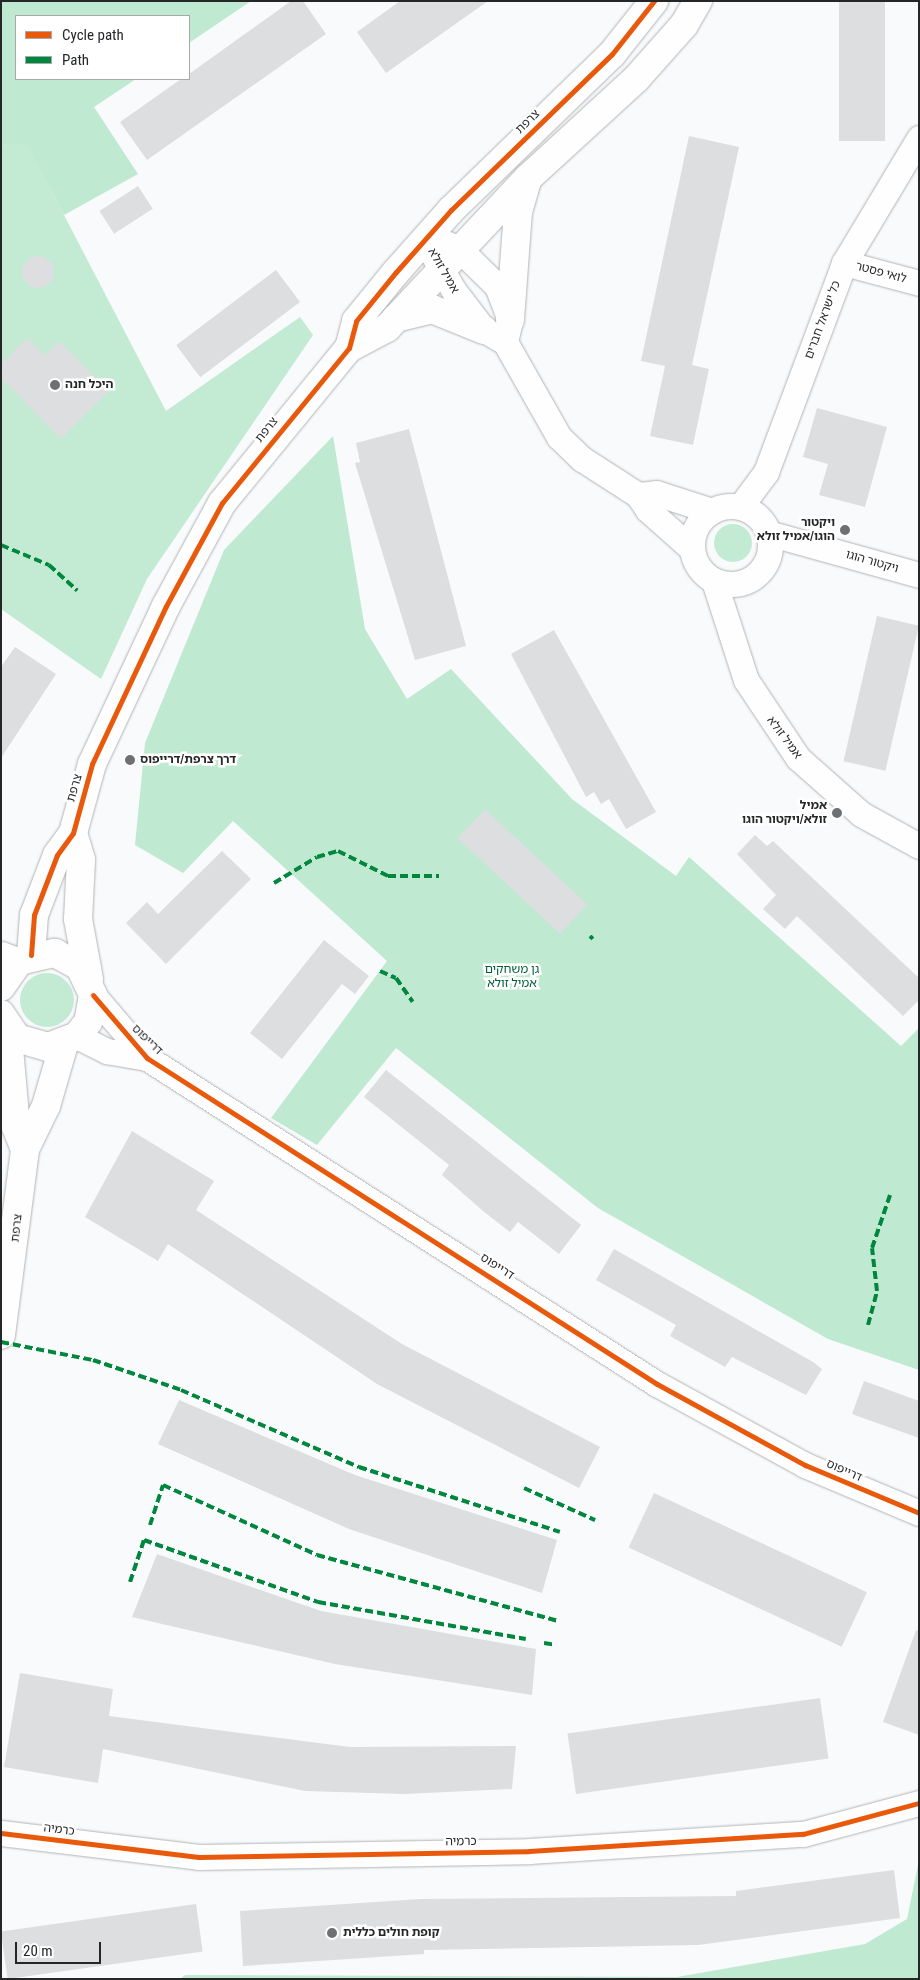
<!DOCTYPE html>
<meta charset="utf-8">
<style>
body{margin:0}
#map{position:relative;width:920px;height:1980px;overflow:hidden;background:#f8fafc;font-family:"Roboto Condensed","Noto Sans Hebrew",sans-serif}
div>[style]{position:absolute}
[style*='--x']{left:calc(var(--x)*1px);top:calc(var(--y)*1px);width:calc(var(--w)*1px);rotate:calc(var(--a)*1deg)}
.green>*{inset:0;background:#c3ebd4}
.round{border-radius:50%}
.forest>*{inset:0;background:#c0e9d2}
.building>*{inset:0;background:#dcdee0;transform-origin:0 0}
.roads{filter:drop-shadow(0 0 1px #b2b3b4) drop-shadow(0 0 1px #b2b3b4)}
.minor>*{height:25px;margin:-12.5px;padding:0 12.5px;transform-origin:12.5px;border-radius:12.5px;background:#fefeff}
.minor>.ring{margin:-12.5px;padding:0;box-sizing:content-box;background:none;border:25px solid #fefeff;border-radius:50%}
.tertiary>*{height:28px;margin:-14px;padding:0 14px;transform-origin:14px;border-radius:14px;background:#fefeff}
.quiet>*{height:4px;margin-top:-2px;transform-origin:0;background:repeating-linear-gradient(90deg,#00873e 0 8px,transparent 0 12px)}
.cycleway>*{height:5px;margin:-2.5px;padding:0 2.5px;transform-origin:2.5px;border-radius:2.5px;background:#e8590c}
.dots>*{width:14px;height:14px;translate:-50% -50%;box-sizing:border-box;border:2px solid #fff;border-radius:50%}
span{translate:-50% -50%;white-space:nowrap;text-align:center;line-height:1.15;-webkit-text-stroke:5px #fff;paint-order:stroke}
.street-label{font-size:12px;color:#252627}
.poi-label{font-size:12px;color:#252627;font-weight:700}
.left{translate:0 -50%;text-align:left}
.right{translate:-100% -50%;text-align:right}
.park-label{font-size:12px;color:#005d36}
.frame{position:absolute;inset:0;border:2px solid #252627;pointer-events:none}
.legend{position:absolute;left:15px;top:15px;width:175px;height:65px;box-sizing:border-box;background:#fff;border:1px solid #a8a8a9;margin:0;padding:6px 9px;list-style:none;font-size:15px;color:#252627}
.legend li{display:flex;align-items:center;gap:10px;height:25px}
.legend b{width:25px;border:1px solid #a8a8a9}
.scale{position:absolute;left:15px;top:1942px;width:86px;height:22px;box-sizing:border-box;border:2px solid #252627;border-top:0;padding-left:6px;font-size:15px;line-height:18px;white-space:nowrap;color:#252627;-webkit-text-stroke:4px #fff;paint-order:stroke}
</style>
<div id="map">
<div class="green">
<i style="clip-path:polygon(26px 142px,166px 411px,300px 317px,313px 335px,147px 579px,101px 679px,1px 609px,1px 145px)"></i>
<i class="round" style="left:714px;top:524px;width:38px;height:38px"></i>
<i class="round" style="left:20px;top:973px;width:54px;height:54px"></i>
</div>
<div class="forest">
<i style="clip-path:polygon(1px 1px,251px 1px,189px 43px,189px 16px,16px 16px,16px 79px,136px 79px,94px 107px,138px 174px,64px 215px,26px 143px,1px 145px)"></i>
<i style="clip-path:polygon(333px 436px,365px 629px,407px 699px,451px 669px,572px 799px,676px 876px,689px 857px,901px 1046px,919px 1028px,919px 1370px,828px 1339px,598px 1208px,396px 1048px,317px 1145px,271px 1118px,387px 961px,233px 821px,183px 873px,135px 845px,145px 743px,224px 550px)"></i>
<i style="clip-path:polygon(919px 1860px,919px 1979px,180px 1979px,185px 1975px,677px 1977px,865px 1944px,907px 1919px)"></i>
</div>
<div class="building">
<i style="clip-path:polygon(291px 1px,303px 1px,326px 34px,147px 160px,120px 122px,181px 79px,189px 79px,189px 74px)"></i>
<i style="clip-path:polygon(400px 1px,488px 1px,386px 73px,357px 32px)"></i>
<i style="left:839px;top:1px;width:46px;height:140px"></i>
<i style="clip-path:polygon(689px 136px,739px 147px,692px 365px,709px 369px,693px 445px,650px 436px,665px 366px,641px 361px)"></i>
<i style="left:138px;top:186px;width:27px;height:46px;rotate:57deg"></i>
<i class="round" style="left:22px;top:256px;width:32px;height:32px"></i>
<i style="left:276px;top:270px;width:40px;height:125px;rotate:53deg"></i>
<i style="clip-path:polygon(27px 338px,45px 355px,59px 341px,109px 391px,61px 439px,1px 378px,1px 364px)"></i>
<i style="clip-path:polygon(817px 408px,887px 427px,865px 507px,819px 495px,828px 464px,803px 457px)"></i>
<i style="clip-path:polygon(409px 429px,466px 646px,415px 660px,355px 463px,360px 462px,356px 443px)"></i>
<i style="left:877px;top:616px;width:43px;height:149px;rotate:13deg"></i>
<i style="clip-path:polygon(554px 630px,656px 812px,626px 829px,609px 799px,601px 804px,594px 792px,586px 797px,511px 654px)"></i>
<i style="clip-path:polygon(15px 647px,56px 674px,1px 758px,1px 667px)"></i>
<i style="left:485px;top:809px;width:140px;height:40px;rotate:43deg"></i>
<i style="clip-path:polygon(755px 835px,767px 846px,773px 841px,919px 978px,919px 1000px,903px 1016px,797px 916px,785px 929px,763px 909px,776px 895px,737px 854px)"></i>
<i style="clip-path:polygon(222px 851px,251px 879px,166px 964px,126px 923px,147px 902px,158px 914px)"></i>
<i style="clip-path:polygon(324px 940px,369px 976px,355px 994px,342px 984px,282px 1059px,250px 1033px)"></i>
<i style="clip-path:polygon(386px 1070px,581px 1225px,559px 1254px,518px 1222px,510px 1232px,483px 1211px,442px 1175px,449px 1165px,364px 1097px)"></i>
<i style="clip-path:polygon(132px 1131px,214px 1181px,196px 1210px,402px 1344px,600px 1447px,579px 1488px,377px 1384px,168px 1244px,158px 1261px,85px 1217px)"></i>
<i style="clip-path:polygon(614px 1249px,813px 1362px,822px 1369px,806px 1395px,732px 1357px,725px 1367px,670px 1336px,676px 1325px,596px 1280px)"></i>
<i style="clip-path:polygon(864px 1381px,919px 1401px,919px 1438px,852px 1414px)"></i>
<i style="clip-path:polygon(179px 1400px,355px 1475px,557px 1540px,542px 1593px,349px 1529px,158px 1444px)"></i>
<i style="left:654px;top:1493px;width:235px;height:60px;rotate:25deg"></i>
<i style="clip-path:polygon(157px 1554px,321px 1611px,536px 1649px,532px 1695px,335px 1664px,132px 1617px)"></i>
<i style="clip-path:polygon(916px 1630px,919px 1631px,919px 1735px,883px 1722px)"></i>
<i style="clip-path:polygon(20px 1673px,113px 1689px,109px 1716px,350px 1747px,516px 1746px,512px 1789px,404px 1794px,305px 1791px,103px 1749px,98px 1783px,4px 1767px)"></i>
<i style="left:820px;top:1698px;width:61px;height:255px;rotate:82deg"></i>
<i style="clip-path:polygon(894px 1870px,900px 1918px,698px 1945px,424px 1950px,424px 1954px,243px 1966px,240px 1911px,421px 1899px,736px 1896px,736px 1891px)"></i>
<i style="left:196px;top:1904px;width:48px;height:197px;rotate:82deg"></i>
</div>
<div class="roads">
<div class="minor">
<i style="--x:844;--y:263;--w:78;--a:14.9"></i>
<i style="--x:505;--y:342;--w:23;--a:-77"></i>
<i style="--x:510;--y:320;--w:36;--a:-111"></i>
<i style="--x:497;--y:286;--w:54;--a:-135.7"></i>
<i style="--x:458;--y:248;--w:33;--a:-159"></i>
<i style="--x:427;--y:236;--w:10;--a:84"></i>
<i style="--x:428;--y:246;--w:52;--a:60"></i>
<i style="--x:454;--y:291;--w:49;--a:52.4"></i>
<i style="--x:484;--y:330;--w:24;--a:30"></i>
<i style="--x:505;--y:342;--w:109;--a:60.4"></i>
<i style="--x:559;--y:437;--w:32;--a:44"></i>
<i style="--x:582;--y:459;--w:67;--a:32.7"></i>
<i style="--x:638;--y:495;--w:18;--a:56"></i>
<i style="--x:648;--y:510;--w:59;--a:41.6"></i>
<i style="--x:638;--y:495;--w:18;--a:-6"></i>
<i style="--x:656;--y:493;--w:59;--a:17.8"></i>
<i class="ring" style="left:692px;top:506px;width:53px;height:53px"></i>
<i style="--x:740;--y:507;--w:44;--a:-53.4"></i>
<i style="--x:766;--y:472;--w:223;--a:-69.5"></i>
<i style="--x:844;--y:263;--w:146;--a:-59"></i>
<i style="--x:768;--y:533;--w:157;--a:15.5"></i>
<i style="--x:714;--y:581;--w:104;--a:72.1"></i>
<i style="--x:746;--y:680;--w:94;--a:56.3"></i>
<i style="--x:798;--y:758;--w:84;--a:41.6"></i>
<i style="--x:861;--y:814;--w:66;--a:28.9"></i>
<i style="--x:1;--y:954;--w:19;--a:21"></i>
<i style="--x:93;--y:995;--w:83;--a:49.4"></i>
<i style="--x:147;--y:1058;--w:605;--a:32.59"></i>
<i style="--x:657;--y:1384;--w:169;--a:28.7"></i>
<i style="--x:805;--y:1465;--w:124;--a:22.8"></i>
<i style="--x:77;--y:1036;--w:34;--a:27"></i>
<i style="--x:107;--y:1051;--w:41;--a:9.9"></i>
<i style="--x:1;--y:1833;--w:199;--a:6.9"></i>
<i style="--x:199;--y:1857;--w:330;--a:-1"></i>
<i style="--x:529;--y:1851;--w:275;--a:-3.6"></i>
<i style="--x:803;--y:1834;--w:120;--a:-15"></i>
</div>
<div class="tertiary">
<i style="--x:396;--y:318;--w:37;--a:-14"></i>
<i style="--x:432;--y:309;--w:56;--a:22"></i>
<i style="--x:510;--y:320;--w:108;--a:-85.8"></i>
<i style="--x:518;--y:212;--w:33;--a:-74"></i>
<i style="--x:349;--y:348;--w:43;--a:-27.8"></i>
<i style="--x:387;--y:328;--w:206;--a:-46.8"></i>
<i style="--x:528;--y:178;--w:147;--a:-42.5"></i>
<i style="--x:636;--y:79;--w:72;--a:-48.4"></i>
<i style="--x:684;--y:25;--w:28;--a:-60"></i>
<i style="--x:73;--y:833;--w:28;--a:73"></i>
<i style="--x:81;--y:860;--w:59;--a:92.9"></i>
<i style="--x:78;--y:919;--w:61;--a:79.6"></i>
<i style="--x:31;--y:955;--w:40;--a:-85.7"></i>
<i style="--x:34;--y:915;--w:64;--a:-69"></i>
<i style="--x:57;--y:855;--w:27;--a:-54"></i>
<i style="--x:73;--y:833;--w:72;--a:-74.6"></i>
<i style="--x:92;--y:764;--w:174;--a:-64.9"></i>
<i style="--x:166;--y:606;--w:117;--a:-61.5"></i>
<i style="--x:222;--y:503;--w:200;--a:-50.7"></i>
<i style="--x:349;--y:348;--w:28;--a:-75"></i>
<i style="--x:356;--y:321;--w:63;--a:-50.8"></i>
<i style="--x:396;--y:272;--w:83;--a:-48.4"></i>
<i style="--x:451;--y:210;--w:224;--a:-44.1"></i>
<i style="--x:612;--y:54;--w:68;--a:-51.6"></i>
<i style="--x:1;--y:987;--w:32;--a:-55"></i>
<i style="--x:19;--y:961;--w:37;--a:-13"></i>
<i style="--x:55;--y:953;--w:29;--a:29"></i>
<i style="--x:80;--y:967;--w:31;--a:65"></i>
<i style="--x:93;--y:995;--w:27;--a:100"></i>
<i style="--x:88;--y:1022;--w:18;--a:128"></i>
<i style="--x:77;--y:1036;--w:31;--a:159"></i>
<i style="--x:48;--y:1047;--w:32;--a:-164"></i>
<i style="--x:17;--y:1038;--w:29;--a:-124"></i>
<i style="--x:7;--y:1026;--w:101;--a:84.9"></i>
<i style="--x:16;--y:1127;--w:24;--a:68"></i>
<i style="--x:1;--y:1335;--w:188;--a:-82.6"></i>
<i style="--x:25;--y:1149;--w:48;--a:-64"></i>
<i style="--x:46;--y:1106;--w:65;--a:-73.8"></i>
</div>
</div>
<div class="quiet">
<i style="--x:1;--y:545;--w:52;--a:22.6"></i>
<i style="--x:49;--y:565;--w:38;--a:42"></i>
<i style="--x:274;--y:883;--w:50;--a:-31.2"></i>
<i style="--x:317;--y:857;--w:22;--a:-16"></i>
<i style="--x:338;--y:851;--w:56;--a:26.6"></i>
<i style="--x:388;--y:876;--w:51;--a:0"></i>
<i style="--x:590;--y:936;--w:4;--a:45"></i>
<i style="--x:380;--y:971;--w:17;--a:24"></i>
<i style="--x:396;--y:978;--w:29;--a:55"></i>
<i style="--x:868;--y:1325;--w:35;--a:-75"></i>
<i style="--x:877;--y:1291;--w:43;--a:-96.6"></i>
<i style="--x:872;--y:1248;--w:56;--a:-71.2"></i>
<i style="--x:1;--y:1342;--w:94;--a:11.1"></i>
<i style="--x:93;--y:1360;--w:93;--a:18.8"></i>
<i style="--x:181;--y:1390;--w:194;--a:23.4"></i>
<i style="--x:359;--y:1467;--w:211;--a:17.9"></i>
<i style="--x:524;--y:1488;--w:78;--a:24.3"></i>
<i style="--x:150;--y:1525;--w:42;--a:-72"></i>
<i style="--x:163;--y:1485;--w:169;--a:24.4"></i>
<i style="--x:317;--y:1555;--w:251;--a:15.3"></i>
<i style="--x:130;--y:1582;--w:44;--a:-71.6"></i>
<i style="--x:144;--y:1540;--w:185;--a:19.6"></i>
<i style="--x:318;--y:1602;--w:211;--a:10.1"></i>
<i style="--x:544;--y:1643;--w:12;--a:9"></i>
</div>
<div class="cycleway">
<i style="--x:31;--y:955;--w:40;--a:-85.7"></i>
<i style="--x:34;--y:915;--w:64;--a:-69"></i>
<i style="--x:57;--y:855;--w:27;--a:-54"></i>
<i style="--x:73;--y:833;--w:72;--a:-74.6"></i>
<i style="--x:92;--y:764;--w:174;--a:-64.9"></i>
<i style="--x:166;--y:606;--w:117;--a:-61.5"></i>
<i style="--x:222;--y:503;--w:200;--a:-50.7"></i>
<i style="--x:349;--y:348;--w:28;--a:-75"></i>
<i style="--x:356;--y:321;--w:63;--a:-50.8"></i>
<i style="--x:396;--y:272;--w:83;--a:-48.4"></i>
<i style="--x:451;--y:210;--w:224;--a:-44.1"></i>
<i style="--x:612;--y:54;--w:68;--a:-51.6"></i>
<i style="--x:93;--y:995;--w:83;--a:49.4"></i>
<i style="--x:147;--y:1058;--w:605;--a:32.59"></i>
<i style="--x:657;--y:1384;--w:169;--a:28.7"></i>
<i style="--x:805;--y:1465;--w:124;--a:22.8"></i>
<i style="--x:1;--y:1833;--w:199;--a:6.9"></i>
<i style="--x:199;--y:1857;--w:330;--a:-1"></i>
<i style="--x:529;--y:1851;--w:275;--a:-3.6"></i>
<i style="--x:803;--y:1834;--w:120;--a:-15"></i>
</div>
<div class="dots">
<i style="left:55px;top:385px;background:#6f7072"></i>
<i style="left:845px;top:530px;background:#6f7072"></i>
<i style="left:130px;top:760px;background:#6f7072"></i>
<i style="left:837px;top:813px;background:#6f7072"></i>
<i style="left:332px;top:1933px;background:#6f7072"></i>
</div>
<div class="street-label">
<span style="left:528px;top:122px;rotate:-44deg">צרפת</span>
<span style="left:443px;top:271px;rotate:60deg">אמיל זולא</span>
<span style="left:881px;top:273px;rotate:15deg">לואי פסטר</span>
<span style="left:823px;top:320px;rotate:-70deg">כל ישראל חברים</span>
<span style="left:267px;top:430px;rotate:-51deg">צרפת</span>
<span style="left:872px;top:562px;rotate:16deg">ויקטור הוגו</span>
<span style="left:784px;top:738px;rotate:53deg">אמיל זולא</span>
<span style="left:75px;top:788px;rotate:-74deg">צרפת</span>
<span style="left:147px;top:1040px;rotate:44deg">דרייפוס</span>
<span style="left:17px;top:1228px;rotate:-84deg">צרפת</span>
<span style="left:497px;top:1267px;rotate:33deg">דרייפוס</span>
<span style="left:844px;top:1471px;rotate:24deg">דרייפוס</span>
<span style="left:59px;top:1830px;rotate:7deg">כרמיה</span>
<span style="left:461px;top:1842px;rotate:-1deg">כרמיה</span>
</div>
<div class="poi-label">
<span class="left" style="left:65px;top:385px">היכל חנה</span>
<span class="right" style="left:835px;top:530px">ויקטור<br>הוגו/אמיל זולא</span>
<span class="left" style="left:140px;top:760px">דרך צרפת/דרייפוס</span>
<span class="right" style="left:827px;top:813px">אמיל<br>זולא/ויקטור הוגו</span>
<span class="left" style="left:343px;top:1933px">קופת חולים כללית</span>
</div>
<div class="park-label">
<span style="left:512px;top:977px">גן משחקים<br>אמיל זולא</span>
</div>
<div class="frame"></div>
<ul class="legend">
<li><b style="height:6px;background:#e8590c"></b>Cycle path</li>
<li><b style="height:6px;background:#00873e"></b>Path</li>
</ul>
<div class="scale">20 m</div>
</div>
